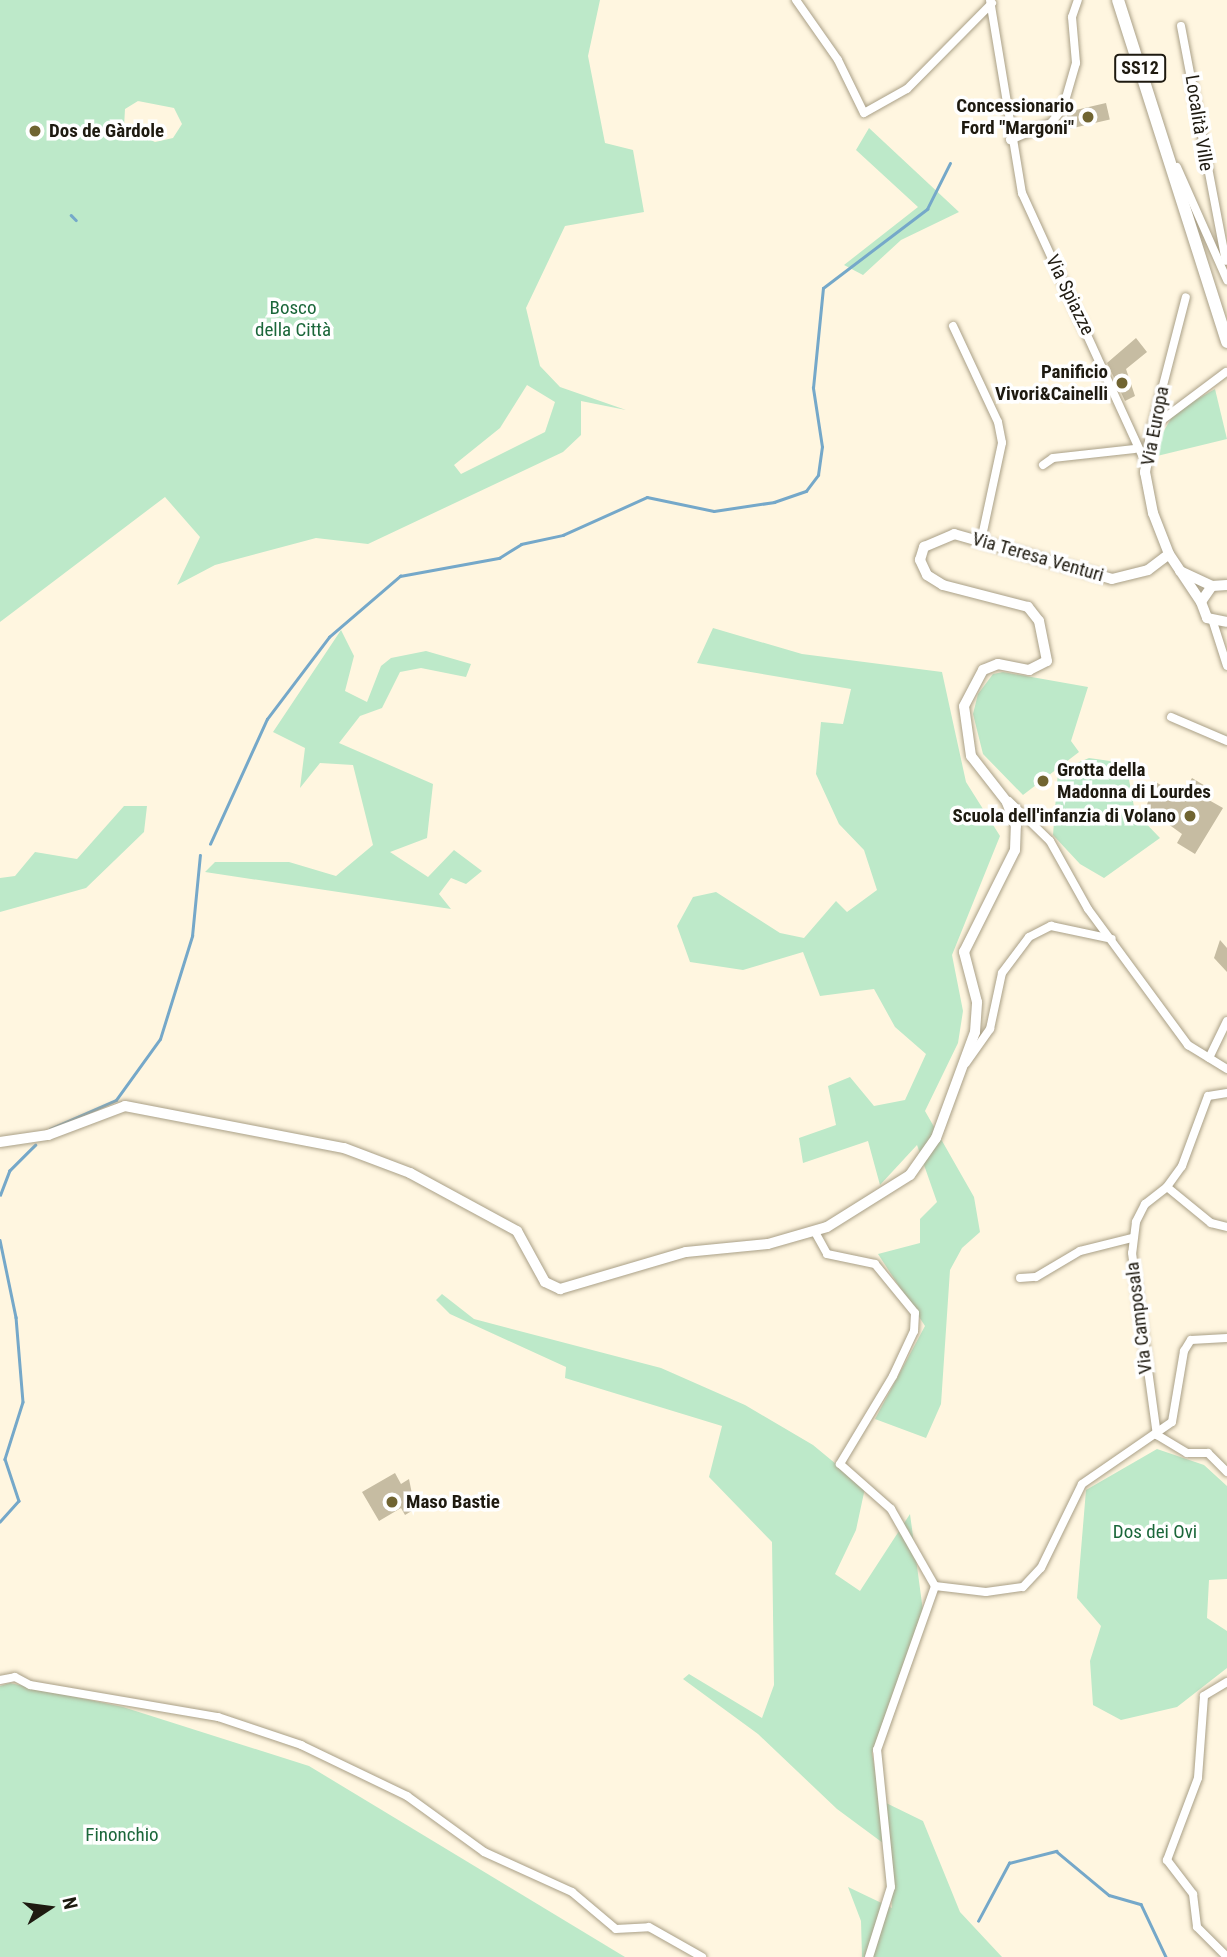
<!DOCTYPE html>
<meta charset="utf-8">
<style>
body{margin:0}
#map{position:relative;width:1227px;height:1957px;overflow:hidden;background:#fff6e0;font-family:"Roboto Condensed",sans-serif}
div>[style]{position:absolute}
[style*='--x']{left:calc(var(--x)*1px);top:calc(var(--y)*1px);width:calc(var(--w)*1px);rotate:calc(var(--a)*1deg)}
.green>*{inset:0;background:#bde9c9}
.stream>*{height:2.5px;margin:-1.25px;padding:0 1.25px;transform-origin:1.25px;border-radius:1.25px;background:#75a8c9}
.building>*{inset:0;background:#c6bca2;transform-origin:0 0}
.roads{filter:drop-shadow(0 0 2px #aaa087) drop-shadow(0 0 2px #aaa087)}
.street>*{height:8px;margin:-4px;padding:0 4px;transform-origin:4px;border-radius:4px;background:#fff}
.secondary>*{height:10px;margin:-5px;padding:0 5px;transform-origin:5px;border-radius:5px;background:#fff}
.primary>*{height:12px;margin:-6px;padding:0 6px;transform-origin:6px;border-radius:6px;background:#fff}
.dots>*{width:19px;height:19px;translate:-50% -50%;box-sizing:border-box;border:4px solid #fff;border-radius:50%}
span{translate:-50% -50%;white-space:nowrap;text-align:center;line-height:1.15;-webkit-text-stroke:7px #fff;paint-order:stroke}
.shield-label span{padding:2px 5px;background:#fff;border:2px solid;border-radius:5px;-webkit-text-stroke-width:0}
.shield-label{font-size:18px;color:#1e1a10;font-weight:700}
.poi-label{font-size:19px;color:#1e1a10;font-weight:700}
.right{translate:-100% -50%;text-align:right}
.left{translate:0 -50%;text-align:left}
.street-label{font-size:19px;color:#1e1a10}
.park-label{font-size:19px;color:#1b673a}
.north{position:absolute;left:14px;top:1873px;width:70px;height:70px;-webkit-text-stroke:5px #fff;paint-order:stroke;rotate:77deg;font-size:19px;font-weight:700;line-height:28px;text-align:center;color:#1e1a10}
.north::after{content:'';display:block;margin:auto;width:24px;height:32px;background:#1e1a10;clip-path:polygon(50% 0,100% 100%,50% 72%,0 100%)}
</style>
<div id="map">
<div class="green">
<i style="clip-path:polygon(evenodd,0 0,600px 0,588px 56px,605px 143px,633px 150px,644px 212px,565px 226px,526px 308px,540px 366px,560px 387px,626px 410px,581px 401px,581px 435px,563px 452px,368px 544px,316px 538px,215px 565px,177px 585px,200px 537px,165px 497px,0 622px,0 0,138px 101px,174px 108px,182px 124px,173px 138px,155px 142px,124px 127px,125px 109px,138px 101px,0 0,527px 385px,555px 402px,545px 432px,461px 474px,454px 465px,500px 428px,527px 385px)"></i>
<i style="clip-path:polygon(869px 128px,959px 212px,901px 240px,863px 275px,844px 265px,918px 207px,856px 150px)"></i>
<i style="clip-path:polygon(1215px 389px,1227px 439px,1157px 456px,1159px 439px,1175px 412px)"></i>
<i style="clip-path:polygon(713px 628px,802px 654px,942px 672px,966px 782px,1000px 836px,952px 955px,963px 1011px,958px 1043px,925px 1111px,974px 1197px,980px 1232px,962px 1248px,950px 1270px,941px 1404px,926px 1438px,875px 1419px,925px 1326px,878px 1254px,920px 1243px,920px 1219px,937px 1202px,917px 1145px,880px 1185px,868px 1141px,803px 1163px,799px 1138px,836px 1125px,828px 1086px,850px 1077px,874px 1106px,905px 1100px,926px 1054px,895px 1027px,874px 989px,820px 996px,803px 952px,743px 970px,690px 962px,677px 926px,693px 897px,716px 892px,780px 933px,804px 938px,836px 901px,847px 912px,877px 890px,864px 850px,839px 824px,816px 774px,821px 722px,843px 724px,851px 689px,697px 663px)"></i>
<i style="clip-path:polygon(341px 630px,354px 656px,345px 691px,367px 702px,381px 666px,391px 658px,426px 651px,471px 664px,466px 677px,421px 668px,400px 672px,382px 708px,360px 716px,339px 743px,433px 784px,427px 838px,390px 852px,428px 877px,454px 850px,482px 871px,466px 884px,451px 878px,439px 894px,451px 909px,205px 872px,215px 862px,289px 862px,336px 876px,373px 845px,353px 765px,320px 763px,300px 788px,305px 748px,273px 732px)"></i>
<i style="clip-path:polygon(1003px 672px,1088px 687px,1071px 741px,1079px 752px,1023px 795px,983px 754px,973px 714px,978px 694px,993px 674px)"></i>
<i style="clip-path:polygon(1089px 758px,1117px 762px,1127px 769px,1135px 812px,1160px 838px,1104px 878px,1080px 864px,1053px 835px,1058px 771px)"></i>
<i style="clip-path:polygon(124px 806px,147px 806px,144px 832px,86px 888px,0 912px,0 878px,15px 876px,35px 852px,77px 859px)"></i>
<i style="clip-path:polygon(442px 1294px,474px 1319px,661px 1368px,745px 1405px,813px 1445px,865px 1488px,856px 1530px,835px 1574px,860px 1591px,910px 1514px,923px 1611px,872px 1753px,880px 1800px,923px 1821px,960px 1912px,1002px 1957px,862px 1957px,861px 1921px,848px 1887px,892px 1908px,887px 1846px,837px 1809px,758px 1734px,683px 1679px,689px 1674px,762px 1718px,774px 1685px,772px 1542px,709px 1477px,722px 1426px,565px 1378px,566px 1367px,450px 1314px,436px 1300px)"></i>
<i style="clip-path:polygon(1157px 1449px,1204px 1465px,1227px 1486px,1227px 1579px,1209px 1580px,1207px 1618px,1227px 1631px,1227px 1668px,1177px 1707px,1121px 1720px,1093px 1705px,1090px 1661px,1101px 1626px,1077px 1598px,1086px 1490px)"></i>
<i style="clip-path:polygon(10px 1683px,123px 1707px,309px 1766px,625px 1957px,0 1957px,0 1686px)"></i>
</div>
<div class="stream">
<i style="--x:71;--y:215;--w:7;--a:45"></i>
<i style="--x:210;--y:844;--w:137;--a:-65.5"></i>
<i style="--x:267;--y:719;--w:103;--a:-52.9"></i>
<i style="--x:329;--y:637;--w:94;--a:-40.7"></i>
<i style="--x:400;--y:576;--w:101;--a:-10.3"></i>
<i style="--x:499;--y:558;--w:26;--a:-32"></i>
<i style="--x:521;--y:544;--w:43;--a:-12.1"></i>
<i style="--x:563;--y:535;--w:92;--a:-24.3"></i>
<i style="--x:647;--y:497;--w:68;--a:11.8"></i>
<i style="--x:714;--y:511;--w:61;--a:-8.5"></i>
<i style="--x:774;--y:502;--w:34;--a:-19"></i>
<i style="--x:806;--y:491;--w:20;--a:-53"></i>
<i style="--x:818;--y:475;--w:28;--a:-82"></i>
<i style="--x:822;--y:447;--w:60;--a:-98.7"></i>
<i style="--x:813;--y:388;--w:100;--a:-84.3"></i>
<i style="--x:823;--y:288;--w:131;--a:-37.2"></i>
<i style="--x:927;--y:209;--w:51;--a:-63.4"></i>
<i style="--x:50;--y:1129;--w:72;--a:-23.7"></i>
<i style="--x:116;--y:1100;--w:75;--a:-54.2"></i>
<i style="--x:160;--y:1039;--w:108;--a:-72.7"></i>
<i style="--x:192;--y:936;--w:81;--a:-84.4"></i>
<i style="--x:0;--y:1195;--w:26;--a:-69"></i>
<i style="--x:9;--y:1171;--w:37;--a:-45"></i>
<i style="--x:0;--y:1240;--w:79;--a:78.3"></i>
<i style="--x:16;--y:1317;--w:85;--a:85.3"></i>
<i style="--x:23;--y:1402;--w:60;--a:107.5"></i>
<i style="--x:5;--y:1459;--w:44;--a:71.6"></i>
<i style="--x:19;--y:1501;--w:28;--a:132"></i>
<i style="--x:978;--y:1921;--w:66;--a:-61.9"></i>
<i style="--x:1009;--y:1863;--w:49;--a:-14.3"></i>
<i style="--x:1056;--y:1851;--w:69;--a:39.7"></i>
<i style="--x:1109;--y:1895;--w:33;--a:16"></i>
<i style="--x:1141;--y:1904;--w:59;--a:64.7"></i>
</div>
<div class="building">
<i style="left:1106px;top:103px;width:17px;height:41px;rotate:77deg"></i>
<i style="clip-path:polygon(1136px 338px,1147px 352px,1126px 369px,1135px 396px,1125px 401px,1107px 363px)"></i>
<i style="clip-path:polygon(1192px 778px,1207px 787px,1207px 799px,1223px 808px,1195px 854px,1177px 843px,1182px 834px,1146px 808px,1154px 781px,1181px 797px)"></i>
<i style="clip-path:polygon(1220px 940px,1227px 948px,1227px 972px,1214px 958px)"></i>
<i style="clip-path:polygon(395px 1473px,401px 1484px,409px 1479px,415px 1509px,405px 1515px,401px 1508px,379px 1521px,362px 1492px)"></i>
</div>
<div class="roads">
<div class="street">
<i style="--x:796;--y:0;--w:73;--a:55"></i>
<i style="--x:838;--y:60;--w:59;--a:63.9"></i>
<i style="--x:864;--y:113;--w:49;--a:-29.2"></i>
<i style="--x:907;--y:89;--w:121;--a:-45.3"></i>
<i style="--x:990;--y:0;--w:196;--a:80.6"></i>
<i style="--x:1022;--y:193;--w:300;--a:65.4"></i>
<i style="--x:1181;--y:26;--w:239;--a:79.2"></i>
<i style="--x:1010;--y:140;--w:44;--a:-22.5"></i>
<i style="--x:1051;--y:123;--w:19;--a:-51"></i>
<i style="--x:1063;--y:108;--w:47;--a:-73.9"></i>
<i style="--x:1076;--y:63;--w:46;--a:-95"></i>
<i style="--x:1072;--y:17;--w:18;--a:-71"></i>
<i style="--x:1177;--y:167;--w:124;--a:66.1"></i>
<i style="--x:953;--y:326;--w:106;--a:64.9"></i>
<i style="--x:998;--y:422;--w:21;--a:79"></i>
<i style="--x:1002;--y:443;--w:100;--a:102.1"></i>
<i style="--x:1154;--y:426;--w:90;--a:-36.9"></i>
<i style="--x:1152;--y:428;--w:135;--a:-75.5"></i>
<i style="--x:1043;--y:465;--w:12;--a:-35"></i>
<i style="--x:1053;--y:458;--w:82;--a:-6.3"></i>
<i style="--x:1213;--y:622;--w:46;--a:72.3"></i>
<i style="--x:1171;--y:717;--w:61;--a:23.2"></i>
<i style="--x:1009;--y:801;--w:57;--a:44.3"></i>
<i style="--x:1050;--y:841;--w:78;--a:60.8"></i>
<i style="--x:1088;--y:909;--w:169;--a:53.7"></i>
<i style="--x:1188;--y:1045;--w:46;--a:31.6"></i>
<i style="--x:1209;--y:1058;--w:41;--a:-64.1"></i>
<i style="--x:966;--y:1063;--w:42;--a:-54.8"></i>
<i style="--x:990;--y:1029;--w:57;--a:-77.9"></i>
<i style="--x:1002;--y:973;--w:45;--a:-53.1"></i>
<i style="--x:1029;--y:937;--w:25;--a:-27"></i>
<i style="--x:1051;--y:926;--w:62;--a:12"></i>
<i style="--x:1227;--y:1093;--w:19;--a:171"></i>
<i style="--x:1208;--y:1096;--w:75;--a:110.4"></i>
<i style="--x:1182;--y:1166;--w:26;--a:126"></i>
<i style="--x:1167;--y:1187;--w:28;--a:142"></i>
<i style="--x:1145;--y:1204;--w:20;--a:117"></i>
<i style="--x:1136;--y:1222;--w:31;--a:97"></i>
<i style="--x:1132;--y:1253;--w:184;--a:82.2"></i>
<i style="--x:1157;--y:1435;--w:35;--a:31"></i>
<i style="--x:1187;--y:1453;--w:21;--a:0"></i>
<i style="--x:1208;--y:1453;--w:27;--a:45"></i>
<i style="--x:1167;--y:1187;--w:57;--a:39.3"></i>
<i style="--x:1211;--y:1223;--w:16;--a:14"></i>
<i style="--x:815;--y:1232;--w:25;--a:61"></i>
<i style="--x:827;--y:1254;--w:49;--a:11.8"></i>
<i style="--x:875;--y:1264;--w:63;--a:50.8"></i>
<i style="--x:915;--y:1313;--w:18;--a:93"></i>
<i style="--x:914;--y:1331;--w:50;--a:115"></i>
<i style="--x:893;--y:1376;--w:103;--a:121.1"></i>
<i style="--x:840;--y:1464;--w:68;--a:41.4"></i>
<i style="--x:891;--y:1509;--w:89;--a:60.3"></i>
<i style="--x:1020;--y:1278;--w:16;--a:-4"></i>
<i style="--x:1036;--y:1277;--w:51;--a:-30.6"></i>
<i style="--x:1080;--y:1251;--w:54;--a:-14"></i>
<i style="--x:0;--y:1680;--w:15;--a:-11"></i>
<i style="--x:15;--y:1677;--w:17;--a:28"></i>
<i style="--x:30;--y:1685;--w:191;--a:9.7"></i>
<i style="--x:218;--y:1717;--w:88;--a:18.6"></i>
<i style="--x:301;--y:1745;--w:118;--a:25.7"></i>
<i style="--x:407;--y:1796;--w:95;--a:36"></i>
<i style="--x:484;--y:1852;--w:97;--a:24.4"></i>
<i style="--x:572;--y:1892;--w:57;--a:40.1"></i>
<i style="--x:616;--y:1929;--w:33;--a:-3"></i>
<i style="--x:649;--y:1927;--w:61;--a:29.5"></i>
<i style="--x:1227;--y:1682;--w:27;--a:149"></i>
<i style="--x:1204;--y:1696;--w:82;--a:94.2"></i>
<i style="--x:1198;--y:1778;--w:88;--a:110.7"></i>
<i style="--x:1167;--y:1860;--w:43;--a:52.6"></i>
<i style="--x:1193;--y:1894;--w:33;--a:83"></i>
<i style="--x:1197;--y:1927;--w:42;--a:45"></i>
<i style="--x:869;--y:1957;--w:73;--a:-72.6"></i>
<i style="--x:891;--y:1887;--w:138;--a:-95.8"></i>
<i style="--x:877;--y:1750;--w:174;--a:-70.5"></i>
<i style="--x:935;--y:1586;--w:51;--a:6.7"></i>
<i style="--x:986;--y:1592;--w:37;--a:-8"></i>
<i style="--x:1023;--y:1587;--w:26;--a:-47"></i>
<i style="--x:1041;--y:1568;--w:93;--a:-64"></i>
<i style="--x:1082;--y:1484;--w:109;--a:-34.6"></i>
<i style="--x:1172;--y:1422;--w:72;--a:-80.4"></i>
<i style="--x:1184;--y:1351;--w:13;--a:-58"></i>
<i style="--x:1191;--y:1340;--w:36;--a:-3"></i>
</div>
<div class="secondary">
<i style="--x:1152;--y:428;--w:45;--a:99"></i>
<i style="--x:1145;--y:472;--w:42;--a:79"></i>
<i style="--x:1153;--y:513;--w:44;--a:68.7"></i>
<i style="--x:1169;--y:554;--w:58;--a:56.3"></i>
<i style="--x:1180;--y:571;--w:35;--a:25"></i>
<i style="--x:1227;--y:585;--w:15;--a:176"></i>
<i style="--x:1212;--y:586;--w:19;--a:125"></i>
<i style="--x:1201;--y:602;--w:17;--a:69"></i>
<i style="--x:1207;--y:618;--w:20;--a:11"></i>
<i style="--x:0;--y:1142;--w:49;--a:-8.3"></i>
<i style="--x:48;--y:1135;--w:82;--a:-20.6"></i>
<i style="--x:125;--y:1106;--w:223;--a:10.9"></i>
<i style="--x:344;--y:1148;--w:71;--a:20.7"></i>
<i style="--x:410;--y:1173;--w:122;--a:28.5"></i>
<i style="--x:517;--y:1231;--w:58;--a:61.2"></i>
<i style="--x:545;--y:1282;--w:17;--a:25"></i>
<i style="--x:560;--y:1289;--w:131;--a:-16.4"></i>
<i style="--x:686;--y:1252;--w:82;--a:-5.6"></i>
<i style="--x:768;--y:1244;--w:61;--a:-16.1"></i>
<i style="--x:827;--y:1227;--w:98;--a:-32.1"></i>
<i style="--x:910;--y:1175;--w:45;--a:-54.9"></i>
<i style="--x:936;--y:1138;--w:113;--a:-69.8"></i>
<i style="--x:975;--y:1032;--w:30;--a:-86"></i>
<i style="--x:977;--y:1002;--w:52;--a:-104.6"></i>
<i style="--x:964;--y:952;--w:114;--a:-63.4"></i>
<i style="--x:1015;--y:850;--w:24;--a:-88"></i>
<i style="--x:1016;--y:826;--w:26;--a:-111"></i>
<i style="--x:1007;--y:802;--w:58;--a:-128"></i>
<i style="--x:971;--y:756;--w:50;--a:-98"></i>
<i style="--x:964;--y:706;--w:41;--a:-62.2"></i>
<i style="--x:983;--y:670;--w:16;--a:-22"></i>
<i style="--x:998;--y:664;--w:32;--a:11"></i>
<i style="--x:1029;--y:670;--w:20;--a:-27"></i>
<i style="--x:1047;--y:661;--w:41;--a:-101.3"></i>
<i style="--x:1039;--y:621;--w:18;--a:-128"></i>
<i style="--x:1028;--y:607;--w:88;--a:-165.5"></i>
<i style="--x:943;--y:585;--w:19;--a:-148"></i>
<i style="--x:927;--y:575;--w:17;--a:-115"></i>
<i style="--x:920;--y:560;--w:14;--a:-73"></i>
<i style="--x:924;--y:547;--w:33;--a:-23"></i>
<i style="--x:954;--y:534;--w:164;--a:15.9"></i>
<i style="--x:1112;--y:579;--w:37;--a:-14"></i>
<i style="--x:1148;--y:570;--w:26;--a:-37"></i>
</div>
<div class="primary">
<i style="--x:1118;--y:0;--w:359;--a:72.3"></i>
</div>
</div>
<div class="dots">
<i style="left:1088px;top:117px;background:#706431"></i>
<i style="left:35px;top:131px;background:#706431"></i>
<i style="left:1122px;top:383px;background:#706431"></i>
<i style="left:1043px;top:781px;background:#706431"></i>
<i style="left:1190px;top:816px;background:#706431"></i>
<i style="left:392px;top:1502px;background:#706431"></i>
</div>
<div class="shield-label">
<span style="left:1140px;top:68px">SS12</span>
</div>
<div class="poi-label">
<span class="right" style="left:1074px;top:117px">Concessionario<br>Ford "Margoni"</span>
<span class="left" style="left:49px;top:131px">Dos de Gàrdole</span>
<span class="right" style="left:1108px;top:383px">Panificio<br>Vivori&amp;Cainelli</span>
<span class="left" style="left:1057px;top:781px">Grotta della<br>Madonna di Lourdes</span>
<span class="right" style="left:1176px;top:816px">Scuola dell'infanzia di Volano</span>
<span class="left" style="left:406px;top:1502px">Maso Bastie</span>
</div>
<div class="street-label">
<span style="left:1199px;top:123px;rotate:81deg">Località Ville</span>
<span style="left:1070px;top:295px;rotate:64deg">Via Spiazze</span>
<span style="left:1155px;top:426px;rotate:-79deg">Via Europa</span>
<span style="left:1038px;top:557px;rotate:16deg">Via Teresa Venturi</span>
<span style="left:1139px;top:1318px;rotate:-97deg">Via Camposala</span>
</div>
<div class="park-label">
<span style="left:293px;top:319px">Bosco<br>della Città</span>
<span style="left:1155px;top:1532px">Dos dei Ovi</span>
<span style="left:122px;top:1835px">Finonchio</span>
</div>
<div class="north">N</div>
</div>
